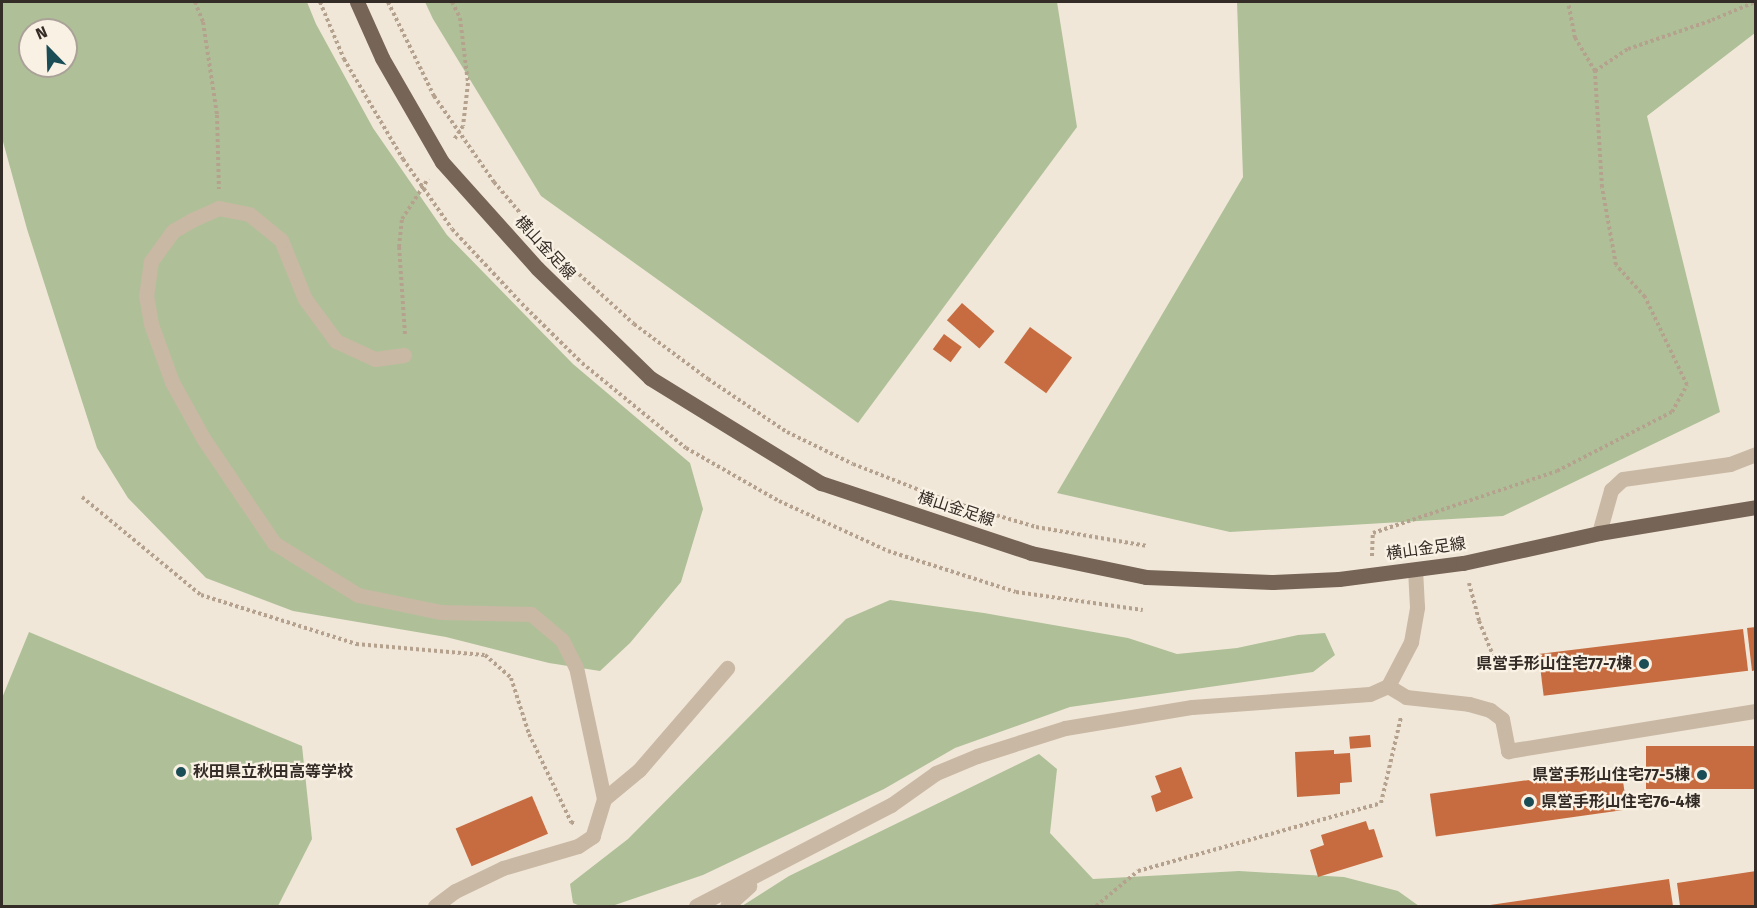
<!DOCTYPE html>
<meta charset="utf-8">
<style>
body{margin:0}
#map{position:relative;width:1757px;height:908px;overflow:hidden;background:#f1e7d8;font-family:"Fira Sans","Noto Sans JP",sans-serif}
div>[style]{position:absolute}
[style*='--x']{left:calc(var(--x)*1px);top:calc(var(--y)*1px);width:calc(var(--w)*1px);rotate:calc(var(--a)*1deg)}
.green>*{inset:0;background:#afc098}
.building>*{inset:0;background:#c76c40;transform-origin:0 0}
.path>*{height:4px;margin-top:-2px;transform-origin:0;background:repeating-linear-gradient(90deg,#b5a28e 0 3px,transparent 0 6px)}
.minor>*{height:15px;margin:-7.5px;padding:0 7.5px;transform-origin:7.5px;border-radius:7.5px;background:#c9b8a4}
.major>*{height:15px;margin:-7.5px;padding:0 7.5px;transform-origin:7.5px;border-radius:7.5px;background:#766457}
.path-bridge>*{height:4px;margin-top:-2px;transform-origin:0;background:repeating-linear-gradient(90deg,#b5a28e 0 3px,transparent 0 6px)}
.major-bridge>*{height:15px;margin:-7.5px;padding:0 7.5px;transform-origin:7.5px;border-radius:7.5px;background:#766457}
.dots>*{width:16px;height:16px;translate:-50% -50%;box-sizing:border-box;border:3px solid #f9f1e4;border-radius:50%}
span{translate:-50% -50%;white-space:nowrap;text-align:center;line-height:1.15;-webkit-text-stroke:4.5px #f9f1e4;paint-order:stroke}
.street-label{font-size:16px;color:#342c26}
.poi-label{font-size:16px;color:#342c26;font-weight:700}
.right{translate:-100% -50%;text-align:right}
.left{translate:0 -50%;text-align:left}
.frame{position:absolute;inset:0;border:3px solid #342c26;pointer-events:none}
.north{position:absolute;left:18px;top:18px;width:60px;height:60px;box-sizing:border-box;background:#f9f1e4;border:2px solid #aaa298;border-radius:50%;rotate:337deg;font-size:16px;font-weight:700;line-height:24px;text-align:center;color:#342c26}
.north::after{content:'';display:block;margin:auto;width:21px;height:27px;background:#1b4d56;clip-path:polygon(50% 0,100% 100%,50% 72%,0 100%)}
</style>
<div id="map">
<div class="green">
<i style="clip-path:polygon(evenodd,2px 2px,307px 2px,316px 24px,373px 128px,447px 235px,573px 364px,690px 463px,703px 509px,681px 582px,630px 643px,600px 671px,549px 663px,446px 637px,293px 611px,206px 578px,128px 498px,97px 448px,27px 229px,2px 138px,2px 2px,30px 30px,66px 30px,66px 66px,30px 66px,30px 30px)"></i>
<i style="clip-path:polygon(425px 2px,1057px 2px,1077px 127px,858px 423px,541px 196px,433px 19px)"></i>
<i style="clip-path:polygon(1237px 2px,1755px 2px,1755px 33px,1647px 116px,1720px 412px,1503px 516px,1230px 532px,1057px 493px,1243px 177px)"></i>
<i style="clip-path:polygon(890px 600px,984px 613px,1128px 638px,1177px 654px,1237px 648px,1298px 635px,1325px 633px,1335px 655px,1313px 672px,1070px 707px,955px 748px,884px 789px,703px 875px,612px 906px,580px 906px,573px 903px,570px 884px,628px 839px,846px 619px)"></i>
<i style="clip-path:polygon(29px 632px,302px 746px,312px 839px,278px 906px,2px 906px,2px 698px)"></i>
<i style="clip-path:polygon(1039px 754px,1057px 769px,1050px 833px,1093px 879px,1239px 871px,1344px 877px,1398px 891px,1419px 906px,742px 906px,789px 876px)"></i>
</div>
<div class="building">
<i style="left:962px;top:303px;width:43px;height:23px;rotate:41deg"></i>
<i style="left:1030px;top:327px;width:52px;height:44px;rotate:36deg"></i>
<i style="left:944px;top:334px;width:22px;height:19px;rotate:36deg"></i>
<i style="clip-path:polygon(1756px 627px,1756px 670px,1752px 671px,1747px 628px)"></i>
<i style="left:1743px;top:629px;width:42px;height:206px;rotate:83deg"></i>
<i style="left:1370px;top:735px;width:12px;height:21px;rotate:85deg"></i>
<i style="left:1756px;top:746px;width:43px;height:110px;rotate:90deg"></i>
<i style="clip-path:polygon(1334px 750px,1334px 754px,1350px 753px,1352px 782px,1340px 783px,1340px 794px,1297px 797px,1295px 752px)"></i>
<i style="clip-path:polygon(1181px 767px,1193px 798px,1156px 812px,1151px 796px,1161px 792px,1155px 776px)"></i>
<i style="left:1621px;top:767px;width:43px;height:193px;rotate:82deg"></i>
<i style="left:532px;top:796px;width:41px;height:83px;rotate:67deg"></i>
<i style="clip-path:polygon(1366px 821px,1369px 830px,1374px 829px,1383px 857px,1318px 877px,1310px 850px,1324px 845px,1321px 835px)"></i>
<i style="clip-path:polygon(1756px 871px,1756px 906px,1680px 906px,1677px 883px)"></i>
<i style="clip-path:polygon(1669px 879px,1673px 906px,1490px 906px,1490px 905px)"></i>
</div>
<div class="path">
<i style="--x:195;--y:2;--w:22;--a:68"></i>
<i style="--x:203;--y:22;--w:94;--a:81.4"></i>
<i style="--x:217;--y:115;--w:74;--a:88.5"></i>
<i style="--x:452;--y:2;--w:18;--a:63"></i>
<i style="--x:460;--y:18;--w:65;--a:83"></i>
<i style="--x:468;--y:83;--w:43;--a:96.6"></i>
<i style="--x:463;--y:126;--w:17;--a:123"></i>
<i style="--x:1595;--y:71;--w:40;--a:-34"></i>
<i style="--x:1628;--y:49;--w:89;--a:-19"></i>
<i style="--x:1712;--y:20;--w:47;--a:-22.7"></i>
<i style="--x:405;--y:334;--w:87;--a:-93.9"></i>
<i style="--x:399;--y:247;--w:28;--a:-84"></i>
<i style="--x:402;--y:219;--w:48;--a:-57"></i>
<i style="--x:82;--y:497;--w:154;--a:39.5"></i>
<i style="--x:201;--y:595;--w:163;--a:17.5"></i>
<i style="--x:356;--y:644;--w:129;--a:4.9"></i>
<i style="--x:485;--y:655;--w:35;--a:41"></i>
<i style="--x:511;--y:678;--w:59;--a:72.2"></i>
<i style="--x:529;--y:734;--w:98;--a:64.5"></i>
<i style="--x:571;--y:822;--w:4;--a:27"></i>
<i style="--x:1372;--y:556;--w:23;--a:-88"></i>
<i style="--x:1373;--y:533;--w:194;--a:-18.6"></i>
<i style="--x:1557;--y:471;--w:129;--a:-27.2"></i>
<i style="--x:1672;--y:412;--w:31;--a:-61"></i>
<i style="--x:1687;--y:385;--w:98;--a:-115.5"></i>
<i style="--x:1645;--y:297;--w:43;--a:-132.2"></i>
<i style="--x:1616;--y:265;--w:79;--a:-100.2"></i>
<i style="--x:1602;--y:187;--w:116;--a:-93.5"></i>
<i style="--x:1595;--y:71;--w:39;--a:-121"></i>
<i style="--x:1575;--y:38;--w:37;--a:-101"></i>
<i style="--x:1469;--y:583;--w:39;--a:75"></i>
<i style="--x:1479;--y:621;--w:48;--a:67.8"></i>
<i style="--x:1096;--y:906;--w:55;--a:-39.8"></i>
<i style="--x:1138;--y:871;--w:252;--a:-15.6"></i>
<i style="--x:1381;--y:803;--w:88;--a:-76.9"></i>
</div>
<div class="minor">
<i style="--x:404;--y:355;--w:29;--a:172"></i>
<i style="--x:375;--y:359;--w:43;--a:-155.2"></i>
<i style="--x:336;--y:341;--w:52;--a:-126.4"></i>
<i style="--x:305;--y:299;--w:64;--a:-112.1"></i>
<i style="--x:281;--y:240;--w:41;--a:-140.9"></i>
<i style="--x:249;--y:214;--w:31;--a:-169"></i>
<i style="--x:219;--y:208;--w:30;--a:156"></i>
<i style="--x:192;--y:220;--w:22;--a:150"></i>
<i style="--x:173;--y:231;--w:37;--a:126"></i>
<i style="--x:151;--y:261;--w:34;--a:98"></i>
<i style="--x:146;--y:295;--w:29;--a:80"></i>
<i style="--x:151;--y:324;--w:62;--a:70.1"></i>
<i style="--x:172;--y:382;--w:64;--a:61"></i>
<i style="--x:203;--y:438;--w:127;--a:55.9"></i>
<i style="--x:274;--y:543;--w:99;--a:31.8"></i>
<i style="--x:358;--y:595;--w:85;--a:11.6"></i>
<i style="--x:441;--y:612;--w:90;--a:1.3"></i>
<i style="--x:531;--y:614;--w:40;--a:40"></i>
<i style="--x:562;--y:640;--w:30;--a:63"></i>
<i style="--x:576;--y:667;--w:135;--a:78"></i>
<i style="--x:604;--y:799;--w:39;--a:107"></i>
<i style="--x:593;--y:836;--w:18;--a:146"></i>
<i style="--x:578;--y:846;--w:78;--a:163.7"></i>
<i style="--x:503;--y:868;--w:53;--a:154.4"></i>
<i style="--x:455;--y:891;--w:25;--a:143"></i>
<i style="--x:1599;--y:533;--w:45;--a:-74.4"></i>
<i style="--x:1611;--y:490;--w:16;--a:-43"></i>
<i style="--x:1623;--y:479;--w:108;--a:-8"></i>
<i style="--x:1730;--y:464;--w:28;--a:-21"></i>
<i style="--x:1388;--y:686;--w:21;--a:31"></i>
<i style="--x:1406;--y:697;--w:63;--a:6.3"></i>
<i style="--x:1469;--y:704;--w:22;--a:16"></i>
<i style="--x:1490;--y:710;--w:15;--a:37"></i>
<i style="--x:1502;--y:719;--w:33;--a:79"></i>
<i style="--x:1508;--y:751;--w:251;--a:-9.2"></i>
<i style="--x:604;--y:799;--w:45;--a:-39.6"></i>
<i style="--x:639;--y:770;--w:135;--a:-49.2"></i>
<i style="--x:696;--y:906;--w:220;--a:-27.4"></i>
<i style="--x:891;--y:805;--w:55;--a:-35.4"></i>
<i style="--x:936;--y:773;--w:44;--a:-22.5"></i>
<i style="--x:977;--y:756;--w:92;--a:-17.7"></i>
<i style="--x:1065;--y:728;--w:129;--a:-9.4"></i>
<i style="--x:1192;--y:707;--w:178;--a:-4.2"></i>
<i style="--x:1370;--y:694;--w:20;--a:-24"></i>
<i style="--x:1388;--y:686;--w:50;--a:-62.4"></i>
<i style="--x:1411;--y:642;--w:36;--a:-80"></i>
<i style="--x:1417;--y:607;--w:37;--a:-93"></i>
<i style="--x:727;--y:906;--w:30;--a:-42"></i>
</div>
<div class="major">
<i style="--x:442;--y:162;--w:142;--a:48.1"></i>
<i style="--x:537;--y:268;--w:158;--a:44.2"></i>
<i style="--x:650;--y:378;--w:201;--a:31.6"></i>
<i style="--x:821;--y:483;--w:221;--a:18.4"></i>
<i style="--x:1031;--y:553;--w:117;--a:11.8"></i>
<i style="--x:1146;--y:577;--w:127;--a:2.3"></i>
<i style="--x:1273;--y:582;--w:66;--a:-2.6"></i>
<i style="--x:1339;--y:579;--w:125;--a:-7.4"></i>
<i style="--x:1463;--y:563;--w:139;--a:-12.4"></i>
<i style="--x:1599;--y:533;--w:159;--a:-9.4"></i>
</div>
<div class="path-bridge">
<i style="--x:320;--y:2;--w:62;--a:67.2"></i>
<i style="--x:344;--y:59;--w:116;--a:59.5"></i>
<i style="--x:403;--y:159;--w:85;--a:55"></i>
<i style="--x:452;--y:229;--w:108;--a:46.9"></i>
<i style="--x:526;--y:308;--w:78;--a:44.5"></i>
<i style="--x:582;--y:363;--w:134;--a:39.3"></i>
<i style="--x:686;--y:448;--w:107;--a:29.7"></i>
<i style="--x:779;--y:501;--w:120;--a:24.6"></i>
<i style="--x:888;--y:551;--w:134;--a:17.8"></i>
<i style="--x:1016;--y:592;--w:128;--a:8.1"></i>
<i style="--x:388;--y:2;--w:105;--a:63.9"></i>
<i style="--x:434;--y:96;--w:105;--a:55.1"></i>
<i style="--x:494;--y:182;--w:84;--a:49.8"></i>
<i style="--x:548;--y:246;--w:116;--a:42.2"></i>
<i style="--x:634;--y:324;--w:92;--a:36.6"></i>
<i style="--x:708;--y:379;--w:95;--a:33.9"></i>
<i style="--x:787;--y:432;--w:73;--a:25.9"></i>
<i style="--x:853;--y:464;--w:99;--a:21.4"></i>
<i style="--x:945;--y:500;--w:95;--a:16.5"></i>
<i style="--x:1036;--y:527;--w:113;--a:9.7"></i>
</div>
<div class="major-bridge">
<i style="--x:357;--y:2;--w:61;--a:65.9"></i>
<i style="--x:382;--y:58;--w:120;--a:60"></i>
</div>
<div class="dots">
<i style="left:1644px;top:664px;background:#1b4d56"></i>
<i style="left:181px;top:772px;background:#1b4d56"></i>
<i style="left:1702px;top:775px;background:#1b4d56"></i>
<i style="left:1529px;top:802px;background:#1b4d56"></i>
</div>
<div class="street-label">
<span style="left:545px;top:248px;rotate:47deg">横山金足線</span>
<span style="left:956px;top:509px;rotate:18deg">横山金足線</span>
<span style="left:1426px;top:549px;rotate:-8deg">横山金足線</span>
</div>
<div class="poi-label">
<span class="right" style="left:1632px;top:664px">県営手形山住宅77-7棟</span>
<span class="left" style="left:193px;top:772px">秋田県立秋田高等学校</span>
<span class="right" style="left:1690px;top:775px">県営手形山住宅77-5棟</span>
<span class="left" style="left:1541px;top:802px">県営手形山住宅76-4棟</span>
</div>
<div class="frame"></div>
<div class="north">N</div>
</div>
